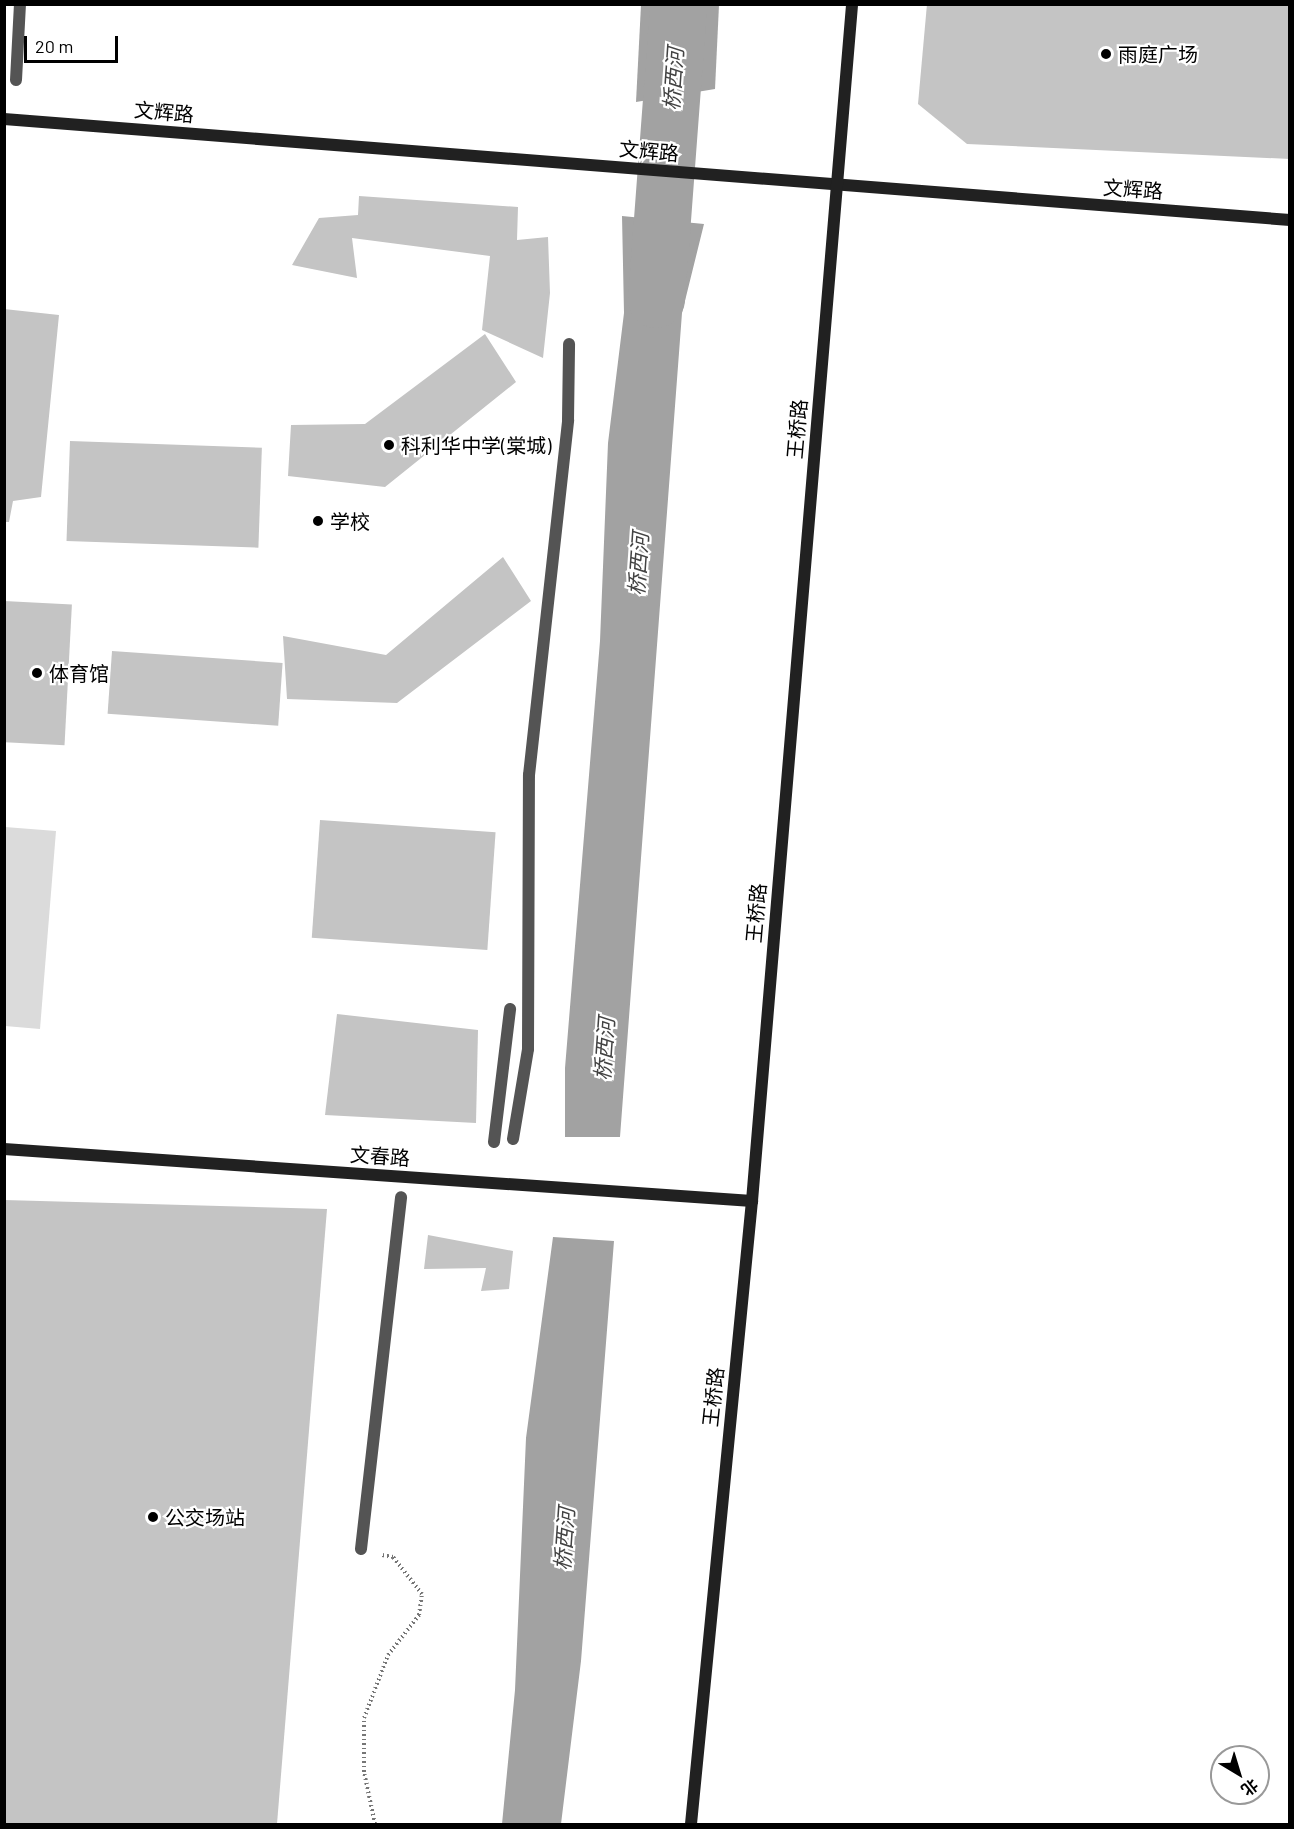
<!DOCTYPE html>
<meta charset="utf-8">
<style>
body{margin:0}
#map{position:relative;width:1294px;height:1829px;overflow:hidden;background:#fff;font-family:Barlow,"Noto Sans SC",sans-serif}
div>[style]{position:absolute}
[style*='--x']{left:calc(var(--x)*1px);top:calc(var(--y)*1px);width:calc(var(--w)*1px);rotate:calc(var(--a)*1deg)}
.green>*{inset:0;background:#dbdbdb}
.water>*{inset:0;background:#a2a2a2}
.river>*{height:57px;margin:-28.5px;padding:0 28.5px;transform-origin:28.5px;border-radius:28.5px;background:#a2a2a2}
.building>*{inset:0;background:#c4c4c4;transform-origin:0 0}
.path>*{height:4px;margin-top:-2px;transform-origin:0;background:repeating-linear-gradient(90deg,#767676 0 1.5px,transparent 0 4.5px)}
.lane>*{height:12px;margin:-6px;padding:0 6px;transform-origin:6px;border-radius:6px;background:#545454}
.secondary>*{height:12px;margin:-6px;padding:0 6px;transform-origin:6px;border-radius:6px;background:#212121}
.dots>*{width:16px;height:16px;translate:-50% -50%;box-sizing:border-box;border:3px solid #fff;border-radius:50%}
span{translate:-50% -50%;white-space:nowrap;text-align:center;line-height:1.15;-webkit-text-stroke:4.5px #fff;paint-order:stroke}
.poi-label{font-size:20px;color:#000}
.left{translate:0 -50%;text-align:left}
.street-label{font-size:20px;color:#000}
.water-label{font-size:21px;color:#434343;font-style:italic}
.frame{position:absolute;inset:0;border:6px solid #000;pointer-events:none}
.north{position:absolute;left:1210px;top:1745px;width:60px;height:60px;box-sizing:border-box;background:#fff;border:2px solid #999;border-radius:50%;rotate:142deg;font-size:16px;font-weight:700;line-height:24px;text-align:center;color:#000}
.north::after{content:'';display:block;margin:auto;width:21px;height:27px;background:#000;clip-path:polygon(50% 0,100% 100%,50% 72%,0 100%)}
.scale{position:absolute;left:24px;top:36px;width:94px;height:27px;box-sizing:border-box;border:3px solid #000;border-top:0;padding-left:8px;font-size:18px;line-height:21px;white-space:nowrap;color:#000;-webkit-text-stroke:4px #fff;paint-order:stroke}
</style>
<div id="map">
<div class="green">
<i style="clip-path:polygon(5px 827px,56px 831px,40px 1029px,5px 1026px)"></i>
</div>
<div class="water">
<i style="clip-path:polygon(641px 5px,719px 5px,715px 89px,636px 102px)"></i>
<i style="clip-path:polygon(622px 216px,704px 224px,682px 313px,620px 1137px,565px 1137px,565px 1068px,600px 641px,608px 443px,624px 313px)"></i>
<i style="clip-path:polygon(553px 1237px,614px 1241px,581px 1661px,561px 1824px,502px 1824px,515px 1690px,526px 1438px)"></i>
</div>
<div class="river">
<i style="--x:656;--y:299;--w:296;--a:-85.7"></i>
</div>
<div class="building">
<i style="clip-path:polygon(927px 4px,1290px 4px,1290px 159px,967px 144px,918px 104px)"></i>
<i style="clip-path:polygon(359px 196px,518px 207px,517px 240px,548px 237px,550px 293px,543px 358px,482px 330px,490px 256px,352px 238px,357px 278px,292px 265px,319px 218px,358px 215px)"></i>
<i style="clip-path:polygon(4px 309px,59px 315px,41px 497px,13px 501px,9px 522px,4px 522px)"></i>
<i style="clip-path:polygon(485px 334px,516px 382px,385px 487px,288px 476px,291px 425px,365px 424px)"></i>
<i style="left:70px;top:441px;width:192px;height:100px;rotate:2deg"></i>
<i style="clip-path:polygon(503px 557px,531px 601px,397px 703px,287px 699px,283px 636px,386px 655px)"></i>
<i style="left:4px;top:601px;width:68px;height:141px;rotate:3deg"></i>
<i style="left:112px;top:651px;width:171px;height:63px;rotate:4deg"></i>
<i style="left:320px;top:820px;width:176px;height:118px;rotate:4deg"></i>
<i style="clip-path:polygon(337px 1014px,478px 1030px,476px 1123px,325px 1115px)"></i>
<i style="clip-path:polygon(4px 1200px,327px 1209px,277px 1824px,4px 1824px)"></i>
<i style="clip-path:polygon(428px 1235px,513px 1251px,509px 1289px,481px 1291px,486px 1268px,424px 1269px)"></i>
</div>
<div class="path">
<i style="--x:375;--y:1824;--w:53;--a:-101.9"></i>
<i style="--x:364;--y:1772;--w:54;--a:-90"></i>
<i style="--x:364;--y:1718;--w:67;--a:-69.1"></i>
<i style="--x:388;--y:1655;--w:51;--a:-52.2"></i>
<i style="--x:419;--y:1615;--w:21;--a:-82"></i>
<i style="--x:422;--y:1594;--w:47;--a:-128.1"></i>
<i style="--x:393;--y:1557;--w:11;--a:-170"></i>
</div>
<div class="lane">
<i style="--x:16;--y:80;--w:76;--a:-87"></i>
<i style="--x:513;--y:1139;--w:91;--a:-80.5"></i>
<i style="--x:528;--y:1049;--w:274;--a:-89.8"></i>
<i style="--x:529;--y:775;--w:357;--a:-83.7"></i>
<i style="--x:568;--y:420;--w:76;--a:-89.2"></i>
<i style="--x:494;--y:1142;--w:134;--a:-83.1"></i>
<i style="--x:361;--y:1549;--w:354;--a:-83.5"></i>
</div>
<div class="secondary">
<i style="--x:4;--y:119;--w:1290;--a:4.49"></i>
<i style="--x:4;--y:1149;--w:750;--a:3.98"></i>
<i style="--x:691;--y:1824;--w:626;--a:-84.41"></i>
<i style="--x:752;--y:1201;--w:1201;--a:-85.22"></i>
</div>
<div class="dots">
<i style="left:1106px;top:54px;background:#000"></i>
<i style="left:389px;top:445px;background:#000"></i>
<i style="left:318px;top:521px;background:#000"></i>
<i style="left:37px;top:673px;background:#000"></i>
<i style="left:153px;top:1517px;background:#000"></i>
</div>
<div class="poi-label">
<span class="left" style="left:1118px;top:54px">雨庭广场</span>
<span class="left" style="left:401px;top:445px">科利华中学(棠城)</span>
<span class="left" style="left:330px;top:521px">学校</span>
<span class="left" style="left:49px;top:673px">体育馆</span>
<span class="left" style="left:165px;top:1517px">公交场站</span>
</div>
<div class="street-label">
<span style="left:164px;top:112px;rotate:5deg">文辉路</span>
<span style="left:649px;top:151px;rotate:5deg">文辉路</span>
<span style="left:1133px;top:189px;rotate:4deg">文辉路</span>
<span style="left:797px;top:429px;rotate:-85deg">王桥路</span>
<span style="left:756px;top:913px;rotate:-85deg">王桥路</span>
<span style="left:380px;top:1156px;rotate:4deg">文春路</span>
<span style="left:713px;top:1397px;rotate:-84deg">王桥路</span>
</div>
<div class="water-label">
<span style="left:673px;top:79px;rotate:-86deg">桥西河</span>
<span style="left:638px;top:564px;rotate:-86deg">桥西河</span>
<span style="left:604px;top:1049px;rotate:-86deg">桥西河</span>
<span style="left:564px;top:1539px;rotate:-86deg">桥西河</span>
</div>
<div class="frame"></div>
<div class="north">北</div>
<div class="scale">20 m</div>
</div>
